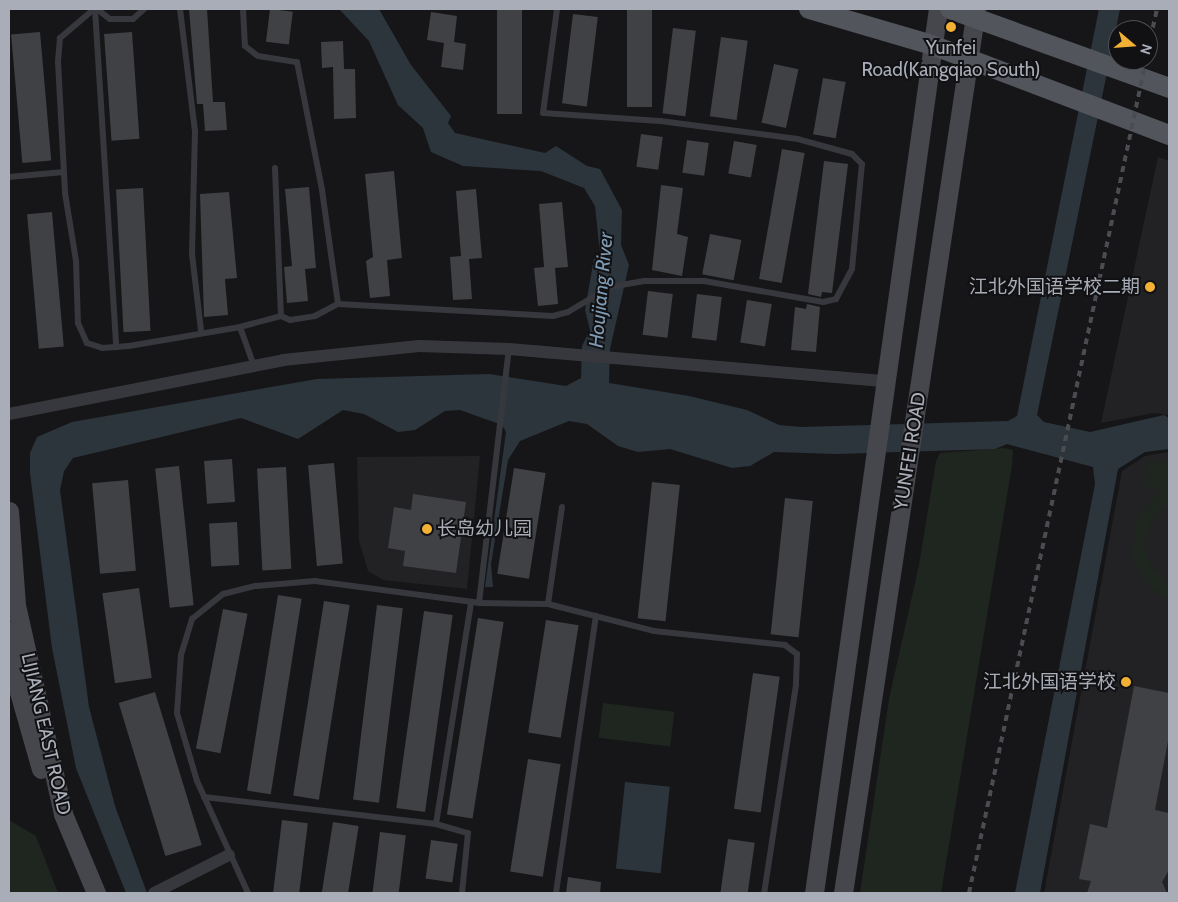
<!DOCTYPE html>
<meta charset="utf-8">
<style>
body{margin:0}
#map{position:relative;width:1178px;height:902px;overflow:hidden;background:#161618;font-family:Cabin,"Noto Sans SC",sans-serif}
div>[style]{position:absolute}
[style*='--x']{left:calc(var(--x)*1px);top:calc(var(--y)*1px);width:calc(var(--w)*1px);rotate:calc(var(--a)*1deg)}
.built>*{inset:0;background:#222225}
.green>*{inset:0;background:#1e261f;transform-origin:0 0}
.water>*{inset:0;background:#2c353c;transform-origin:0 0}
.building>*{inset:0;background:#404145;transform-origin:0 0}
.lane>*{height:6px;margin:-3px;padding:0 3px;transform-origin:3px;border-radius:3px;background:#37383d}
.street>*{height:12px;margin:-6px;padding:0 6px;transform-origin:6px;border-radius:6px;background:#37383d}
.secondary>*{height:19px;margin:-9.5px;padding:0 9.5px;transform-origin:9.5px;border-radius:9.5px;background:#45474d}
.primary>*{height:20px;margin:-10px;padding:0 10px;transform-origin:10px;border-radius:10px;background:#53555c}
.rail>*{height:4px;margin-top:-2px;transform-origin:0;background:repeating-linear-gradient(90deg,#4a4c52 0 6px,transparent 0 11px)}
.dots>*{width:14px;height:14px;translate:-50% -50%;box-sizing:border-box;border:2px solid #111113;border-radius:50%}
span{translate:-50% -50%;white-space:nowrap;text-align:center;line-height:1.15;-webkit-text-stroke:4px #111113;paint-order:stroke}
.poi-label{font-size:19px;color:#a8adb8}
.right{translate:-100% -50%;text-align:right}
.left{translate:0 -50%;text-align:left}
.street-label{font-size:19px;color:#a8adb8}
.water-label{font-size:20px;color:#7f9bb3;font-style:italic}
.frame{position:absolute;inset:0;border:10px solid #a8adb8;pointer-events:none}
.north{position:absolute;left:1108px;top:20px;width:50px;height:50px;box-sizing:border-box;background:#111113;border:1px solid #4d4f55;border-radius:50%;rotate:108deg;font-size:14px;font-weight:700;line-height:20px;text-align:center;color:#a8adb8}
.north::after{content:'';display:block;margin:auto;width:18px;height:22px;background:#f2b134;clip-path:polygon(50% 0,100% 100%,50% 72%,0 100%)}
</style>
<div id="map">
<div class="built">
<i style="clip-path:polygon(1158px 157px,1169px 161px,1169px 415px,1154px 413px,1101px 423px)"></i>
<i style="clip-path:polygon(1169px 452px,1169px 893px,1044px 893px,1122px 471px,1145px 456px)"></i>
<i style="clip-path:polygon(480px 456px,467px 589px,383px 580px,368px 571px,359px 541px,357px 457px)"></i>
</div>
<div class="green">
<i style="clip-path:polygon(1004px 448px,1013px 450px,1012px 465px,941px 893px,860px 893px,889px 699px,919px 565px,936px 461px,940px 453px)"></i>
<i style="clip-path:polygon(1148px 460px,1169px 464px,1169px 503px,1152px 519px,1145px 545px,1149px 563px,1169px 585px,1169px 601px,1144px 581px,1132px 554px,1138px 515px,1162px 490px,1143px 486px)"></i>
<i style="left:603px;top:703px;width:72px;height:35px;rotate:7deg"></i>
<i style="clip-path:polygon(9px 820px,36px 836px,58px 893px,9px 893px)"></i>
</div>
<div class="water">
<i style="clip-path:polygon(339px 9px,379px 9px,411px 65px,451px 116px,448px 123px,455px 133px,545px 153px,556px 146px,587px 166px,600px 169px,622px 210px,621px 245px,629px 265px,610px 349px,609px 383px,689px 396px,747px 410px,779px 425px,801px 427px,1008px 421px,1017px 416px,1099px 9px,1120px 9px,1037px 415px,1044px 422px,1090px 432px,1164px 415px,1169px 418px,1169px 449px,1145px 452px,1118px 469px,1040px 893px,1015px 893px,1095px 484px,1093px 467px,1007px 444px,995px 449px,836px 454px,774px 452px,750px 466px,732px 468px,670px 449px,638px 452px,618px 446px,587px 424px,569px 421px,520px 441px,508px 460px,491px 564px,493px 587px,485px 587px,506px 432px,502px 425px,460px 410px,445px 411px,415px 430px,398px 432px,364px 414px,343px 410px,298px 439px,241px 418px,73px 458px,64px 471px,60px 490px,89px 707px,115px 806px,147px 893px,126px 893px,76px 768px,52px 648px,30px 473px,30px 453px,37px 437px,72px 422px,317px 379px,489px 374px,566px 386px,581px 378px,582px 346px,590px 330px,585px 310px,594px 258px,600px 254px,595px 206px,584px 188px,541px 171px,463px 166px,431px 152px,423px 128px,398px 105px,369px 41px)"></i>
<i style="left:625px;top:782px;width:45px;height:87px;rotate:6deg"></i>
</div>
<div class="building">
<i style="clip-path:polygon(189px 9px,207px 9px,213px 102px,225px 102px,227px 130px,205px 131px,203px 104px,197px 104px)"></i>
<i style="left:270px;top:9px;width:23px;height:33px;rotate:7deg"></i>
<i style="left:497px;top:9px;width:25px;height:105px"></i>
<i style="left:627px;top:9px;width:25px;height:98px"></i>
<i style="clip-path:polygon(431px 12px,457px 16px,454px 42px,466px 44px,463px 70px,441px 67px,444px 43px,427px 40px)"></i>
<i style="left:573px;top:14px;width:25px;height:90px;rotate:7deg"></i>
<i style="left:673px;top:28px;width:23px;height:86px;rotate:7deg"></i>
<i style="left:40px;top:32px;width:129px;height:29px;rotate:85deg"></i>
<i style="left:132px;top:32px;width:107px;height:28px;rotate:86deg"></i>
<i style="left:721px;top:37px;width:27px;height:80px;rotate:8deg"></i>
<i style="clip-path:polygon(343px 41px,344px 69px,355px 69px,356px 118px,334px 119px,333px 67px,322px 68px,321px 42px)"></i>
<i style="left:774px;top:64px;width:25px;height:60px;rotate:12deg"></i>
<i style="left:823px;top:78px;width:23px;height:57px;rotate:10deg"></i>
<i style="left:641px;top:134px;width:22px;height:33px;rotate:8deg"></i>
<i style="left:687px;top:140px;width:22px;height:33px;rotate:8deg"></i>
<i style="left:734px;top:141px;width:23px;height:33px;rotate:10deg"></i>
<i style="left:782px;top:149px;width:23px;height:132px;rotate:10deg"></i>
<i style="clip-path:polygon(824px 161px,848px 164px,832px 293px,822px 292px,821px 297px,808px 294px)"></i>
<i style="clip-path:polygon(394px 171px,402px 258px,387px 260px,390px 296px,370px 298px,366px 261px,373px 257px,365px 174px)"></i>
<i style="clip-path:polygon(661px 185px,683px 188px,677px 234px,688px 237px,682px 276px,652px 270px)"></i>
<i style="clip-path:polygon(309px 187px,316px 268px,305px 269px,308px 301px,287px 303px,284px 267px,292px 266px,285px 189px)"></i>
<i style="left:143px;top:188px;width:143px;height:27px;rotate:87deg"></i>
<i style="clip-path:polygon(476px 189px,482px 258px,469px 259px,472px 299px,453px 300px,450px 257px,461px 256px,456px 191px)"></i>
<i style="clip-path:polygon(229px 192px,237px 278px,225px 279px,228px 315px,204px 317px,200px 194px)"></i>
<i style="clip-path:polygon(562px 202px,568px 267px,555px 268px,558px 304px,538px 306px,534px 268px,544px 267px,539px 204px)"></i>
<i style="left:52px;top:212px;width:135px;height:25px;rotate:85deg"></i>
<i style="left:710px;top:234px;width:32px;height:41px;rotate:11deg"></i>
<i style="left:648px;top:291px;width:25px;height:44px;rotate:7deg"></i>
<i style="left:697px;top:294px;width:25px;height:44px;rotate:7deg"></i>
<i style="left:747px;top:300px;width:25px;height:43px;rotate:9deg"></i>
<i style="clip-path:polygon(807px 304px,820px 307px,816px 352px,791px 350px,795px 307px,806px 309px)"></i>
<i style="left:232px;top:459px;width:43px;height:28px;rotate:86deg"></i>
<i style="left:334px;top:463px;width:101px;height:26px;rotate:85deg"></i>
<i style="left:179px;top:466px;width:140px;height:24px;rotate:84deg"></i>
<i style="left:286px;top:467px;width:102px;height:29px;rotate:87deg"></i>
<i style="left:514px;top:468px;width:32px;height:107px;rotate:9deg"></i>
<i style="left:128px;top:480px;width:91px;height:36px;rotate:85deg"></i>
<i style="left:652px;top:482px;width:28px;height:137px;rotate:6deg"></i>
<i style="clip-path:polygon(413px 494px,466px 502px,456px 573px,403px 566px,405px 551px,388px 548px,394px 507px,411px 510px)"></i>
<i style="left:785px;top:498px;width:28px;height:137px;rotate:6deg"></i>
<i style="left:237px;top:522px;width:43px;height:28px;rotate:87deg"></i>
<i style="left:139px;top:588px;width:91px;height:37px;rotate:82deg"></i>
<i style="left:278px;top:595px;width:24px;height:198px;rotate:9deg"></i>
<i style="left:324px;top:601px;width:26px;height:197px;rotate:9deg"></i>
<i style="left:377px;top:605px;width:26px;height:196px;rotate:7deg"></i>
<i style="left:223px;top:609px;width:25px;height:142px;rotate:11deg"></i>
<i style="left:424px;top:611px;width:29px;height:199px;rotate:8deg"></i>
<i style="left:478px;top:618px;width:26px;height:199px;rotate:9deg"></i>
<i style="left:546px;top:620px;width:33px;height:114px;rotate:9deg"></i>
<i style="left:753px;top:673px;width:27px;height:137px;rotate:8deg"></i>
<i style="clip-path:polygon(1134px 686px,1169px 693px,1169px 736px,1155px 810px,1169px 813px,1169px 870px,1162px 882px,1167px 893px,1087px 893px,1091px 881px,1079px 879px,1090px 824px,1107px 828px)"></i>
<i style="left:155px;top:692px;width:160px;height:38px;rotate:73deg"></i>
<i style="left:528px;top:759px;width:33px;height:114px;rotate:9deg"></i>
<i style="left:282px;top:820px;width:26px;height:74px;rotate:7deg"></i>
<i style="left:333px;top:822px;width:26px;height:72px;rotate:9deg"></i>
<i style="left:380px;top:832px;width:26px;height:61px;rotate:7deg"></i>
<i style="left:728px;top:839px;width:27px;height:54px;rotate:8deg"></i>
<i style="left:431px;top:840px;width:27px;height:39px;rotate:8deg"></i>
<i style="clip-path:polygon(568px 877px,601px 882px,600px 893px,566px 893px)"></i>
</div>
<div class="lane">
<i style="--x:94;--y:9;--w:45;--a:139.5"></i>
<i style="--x:60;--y:38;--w:24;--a:95"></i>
<i style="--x:58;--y:62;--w:131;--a:86.9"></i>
<i style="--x:65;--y:193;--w:69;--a:80.8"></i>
<i style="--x:76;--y:261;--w:62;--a:88.2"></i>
<i style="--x:78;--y:323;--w:22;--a:66"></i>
<i style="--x:87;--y:343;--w:16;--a:18"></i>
<i style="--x:102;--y:348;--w:27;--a:-4"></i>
<i style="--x:129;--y:346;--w:113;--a:-9.7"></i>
<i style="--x:95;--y:9;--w:339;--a:86.4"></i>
<i style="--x:97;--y:9;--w:16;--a:38"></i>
<i style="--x:110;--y:19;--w:23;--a:0"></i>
<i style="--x:133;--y:19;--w:15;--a:-42"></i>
<i style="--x:180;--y:9;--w:123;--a:83"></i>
<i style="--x:195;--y:131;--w:123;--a:91.4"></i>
<i style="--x:192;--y:254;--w:78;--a:83.3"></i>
<i style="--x:243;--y:9;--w:37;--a:87"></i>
<i style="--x:245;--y:46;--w:16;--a:38"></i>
<i style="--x:258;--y:56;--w:39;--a:9"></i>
<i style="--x:297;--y:62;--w:130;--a:78.9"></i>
<i style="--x:322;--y:190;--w:115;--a:82"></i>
<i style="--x:275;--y:168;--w:148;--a:87.7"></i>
<i style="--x:9;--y:177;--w:55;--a:-5.2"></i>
<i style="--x:254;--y:366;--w:41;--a:-109.7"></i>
<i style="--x:240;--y:327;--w:42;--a:-15"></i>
<i style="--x:281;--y:316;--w:10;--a:24"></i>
<i style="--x:290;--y:320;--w:25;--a:-9"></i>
<i style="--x:315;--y:316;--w:26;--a:-28"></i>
<i style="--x:338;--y:304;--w:215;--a:3.2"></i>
<i style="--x:553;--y:316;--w:16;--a:-15"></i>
<i style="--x:568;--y:312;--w:49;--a:-30.8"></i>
<i style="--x:610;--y:287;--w:36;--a:-10"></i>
<i style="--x:645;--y:281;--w:59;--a:0"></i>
<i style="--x:704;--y:281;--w:121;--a:10"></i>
<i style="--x:823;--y:302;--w:13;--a:-13"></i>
<i style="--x:836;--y:299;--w:34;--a:-62"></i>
<i style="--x:852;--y:269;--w:105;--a:-84.6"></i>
<i style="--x:862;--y:164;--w:14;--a:-135"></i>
<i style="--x:852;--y:154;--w:56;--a:-164.5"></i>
<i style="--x:798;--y:139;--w:139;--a:-172.6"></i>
<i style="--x:660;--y:121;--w:117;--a:-176.1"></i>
<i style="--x:543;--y:113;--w:105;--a:-82.3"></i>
<i style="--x:479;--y:603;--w:256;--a:-83.3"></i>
<i style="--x:548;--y:604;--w:98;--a:-81.8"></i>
<i style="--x:204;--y:797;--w:234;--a:6.6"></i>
<i style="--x:436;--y:824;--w:225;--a:-81"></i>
<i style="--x:436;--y:824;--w:33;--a:16"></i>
<i style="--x:468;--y:833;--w:60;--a:95.7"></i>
<i style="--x:248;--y:893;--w:123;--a:-114.5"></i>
<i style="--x:197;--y:781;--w:71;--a:-106.4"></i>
<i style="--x:177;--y:713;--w:58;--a:-86.1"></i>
<i style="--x:181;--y:655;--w:38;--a:-73"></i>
<i style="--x:192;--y:619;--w:40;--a:-39"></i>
<i style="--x:223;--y:594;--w:34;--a:-14"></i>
<i style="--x:256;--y:586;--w:59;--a:-4.8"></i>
<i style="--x:315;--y:581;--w:165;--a:7.6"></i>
<i style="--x:479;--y:603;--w:69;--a:0.8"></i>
<i style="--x:548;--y:604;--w:109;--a:14.3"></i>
<i style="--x:654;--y:631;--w:132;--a:6.1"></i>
<i style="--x:785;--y:645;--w:15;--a:37"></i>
<i style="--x:797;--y:654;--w:31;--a:92"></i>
<i style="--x:796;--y:685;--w:210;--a:98.7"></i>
<i style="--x:556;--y:893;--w:280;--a:-81.8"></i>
</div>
<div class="street">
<i style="--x:9;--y:414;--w:279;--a:-11.1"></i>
<i style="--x:283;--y:360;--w:137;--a:-5.9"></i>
<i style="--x:419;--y:346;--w:90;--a:1.9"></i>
<i style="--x:509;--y:349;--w:378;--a:4.9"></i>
<i style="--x:154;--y:893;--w:84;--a:-26.9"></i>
</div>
<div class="secondary">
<i style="--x:9;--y:511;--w:94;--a:85.7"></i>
<i style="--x:16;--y:605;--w:214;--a:77.3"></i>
<i style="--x:63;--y:814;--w:86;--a:67.3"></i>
<i style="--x:9;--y:631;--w:62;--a:80.7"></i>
<i style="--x:19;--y:692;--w:80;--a:74.1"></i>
<i style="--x:814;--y:893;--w:893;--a:-82.02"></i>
<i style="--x:843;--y:893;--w:894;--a:-81.44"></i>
</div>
<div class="primary">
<i style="--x:809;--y:9;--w:128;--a:16.3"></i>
<i style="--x:932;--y:45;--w:254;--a:20.8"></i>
<i style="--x:950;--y:9;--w:233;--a:19.8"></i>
</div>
<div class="rail">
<i style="--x:1148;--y:49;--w:41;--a:-77.3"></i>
<i style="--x:969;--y:893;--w:852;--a:-78"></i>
</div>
<div class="dots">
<i style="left:951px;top:27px;background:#f2b134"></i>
<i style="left:1150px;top:287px;background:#f2b134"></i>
<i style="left:427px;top:529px;background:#f2b134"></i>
<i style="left:1126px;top:682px;background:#f2b134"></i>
</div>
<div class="poi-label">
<span style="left:951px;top:59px">Yunfei<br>Road(Kangqiao South)</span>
<span class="right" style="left:1140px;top:287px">江北外国语学校二期</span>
<span class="left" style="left:437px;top:529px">长岛幼儿园</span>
<span class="right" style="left:1116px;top:682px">江北外国语学校</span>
</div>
<div class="street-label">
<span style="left:910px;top:451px;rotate:-81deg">YUNFEI ROAD</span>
<span style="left:46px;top:734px;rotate:77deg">LIJIANG EAST ROAD</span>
</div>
<div class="water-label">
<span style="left:601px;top:290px;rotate:-85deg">Houjiang River</span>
</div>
<div class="frame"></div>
<div class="north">N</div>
</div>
